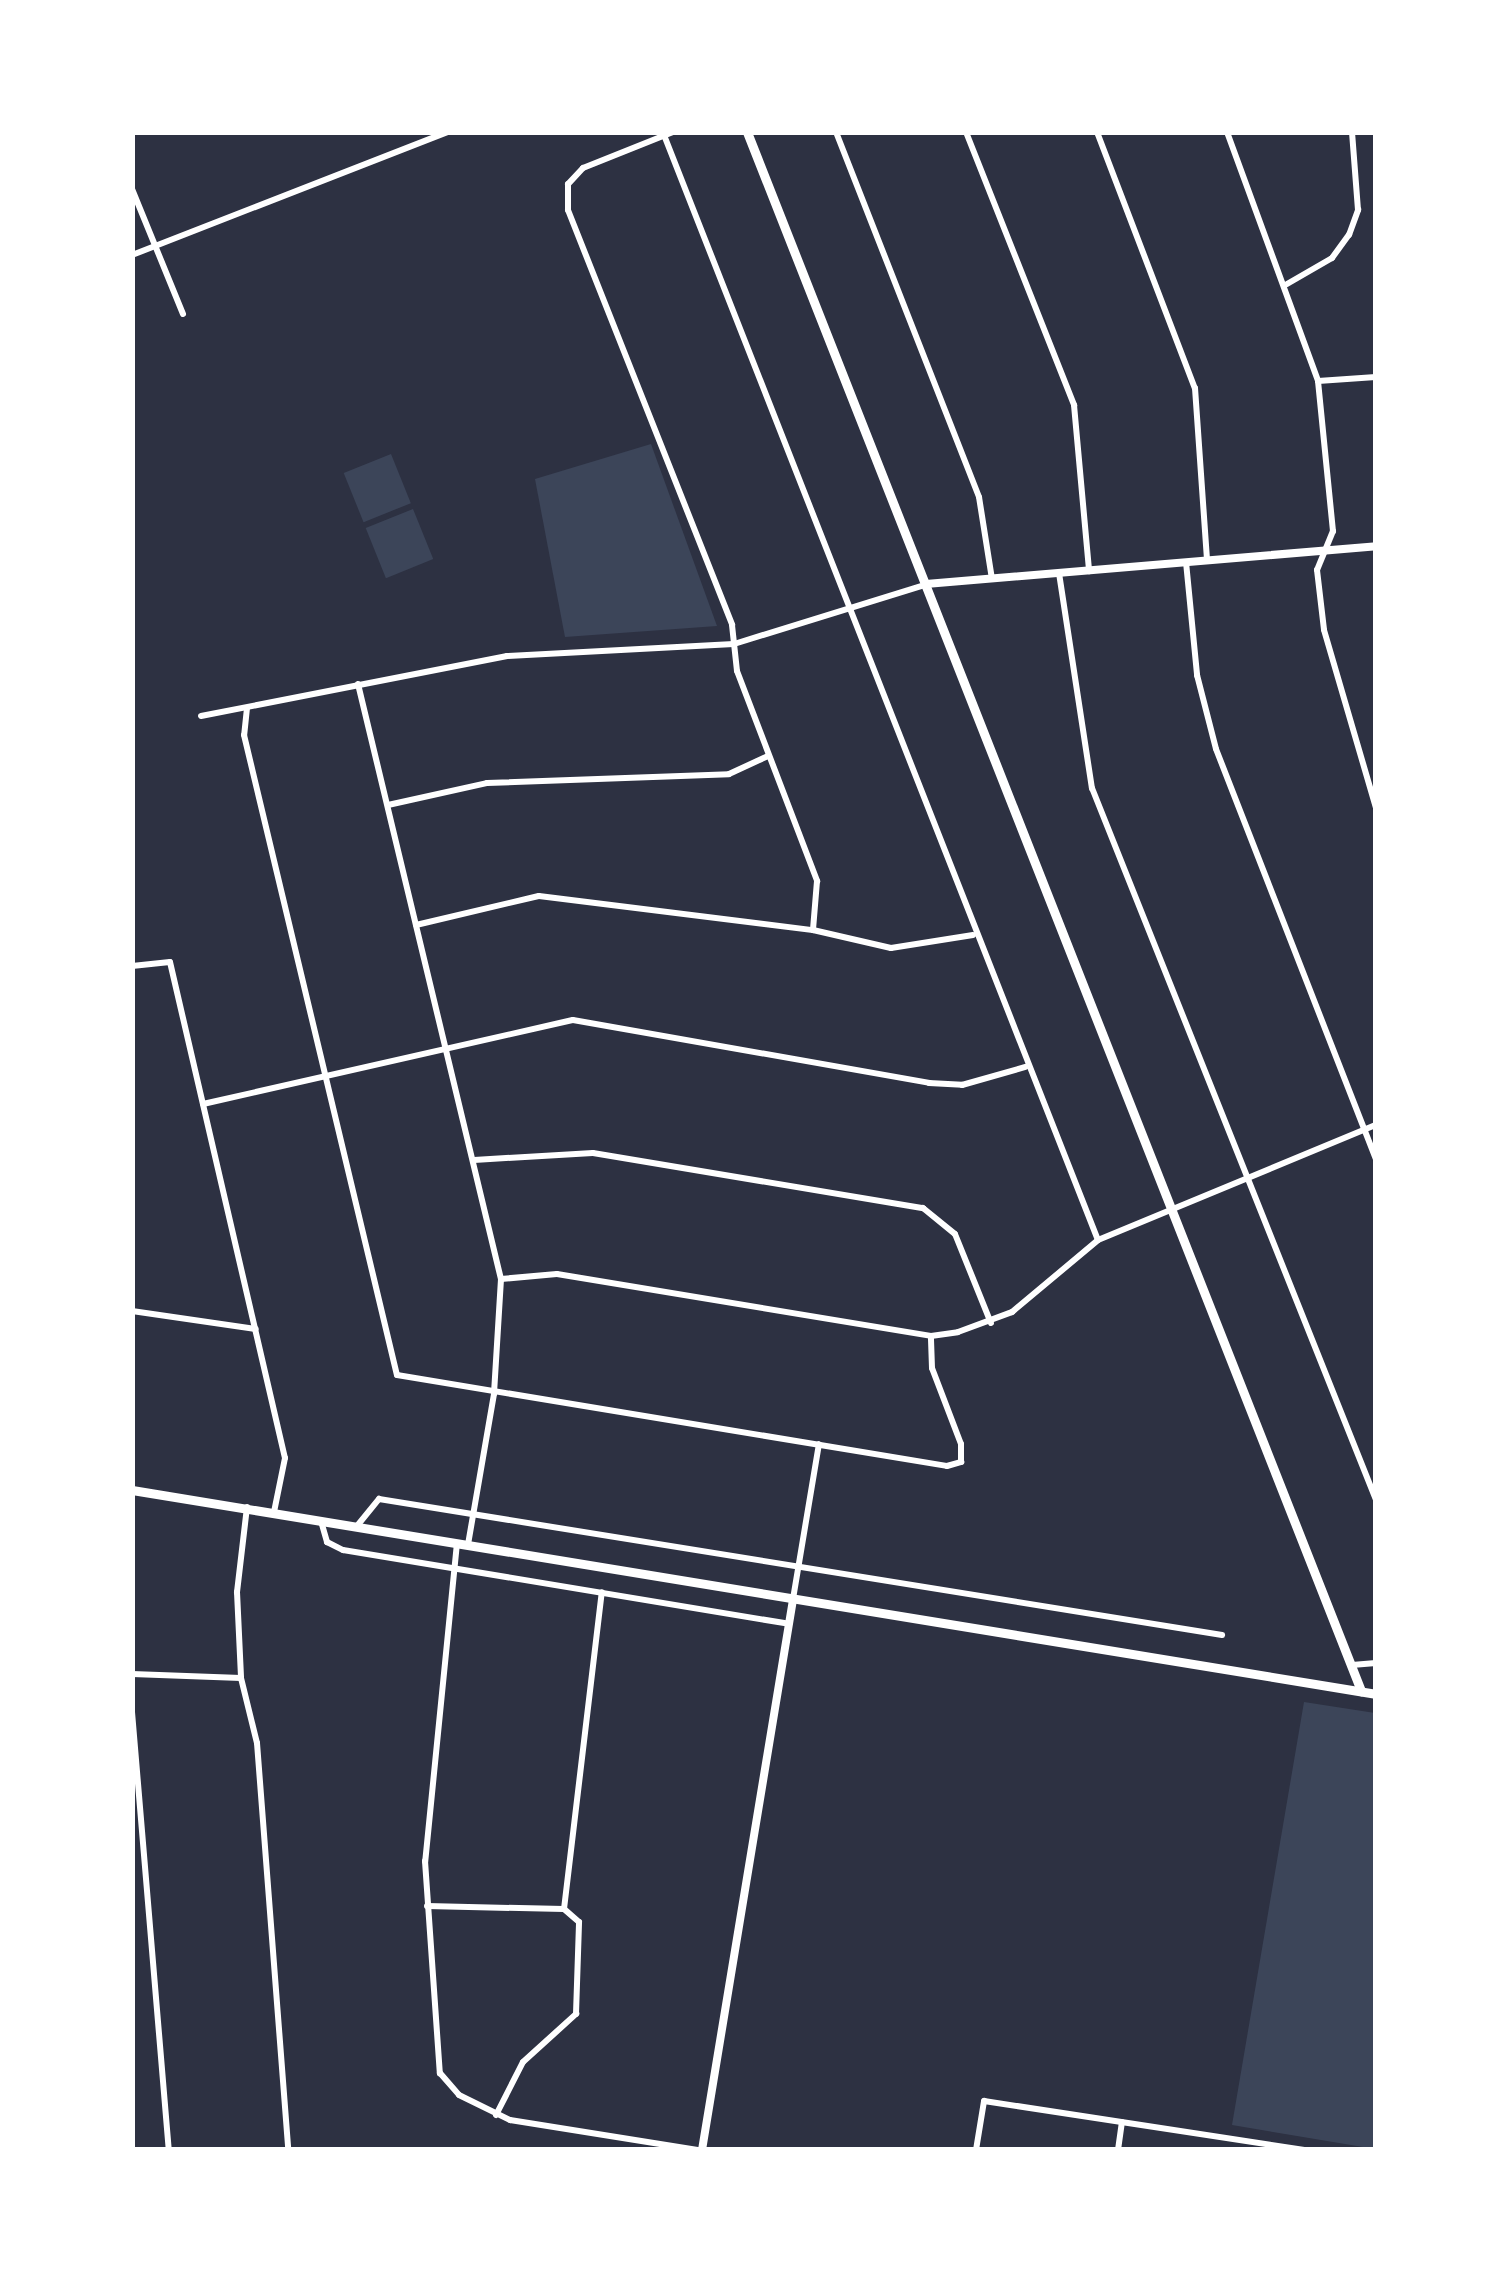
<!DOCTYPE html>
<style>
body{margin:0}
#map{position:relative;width:1508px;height:2282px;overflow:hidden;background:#2d3142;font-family:Lato,sans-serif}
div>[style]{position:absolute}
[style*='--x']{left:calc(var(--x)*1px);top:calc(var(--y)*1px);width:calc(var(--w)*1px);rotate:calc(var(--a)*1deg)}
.green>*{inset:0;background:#3c4559;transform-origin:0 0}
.minor>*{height:6px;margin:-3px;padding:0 3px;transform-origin:3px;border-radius:3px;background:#fff}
.tertiary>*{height:8px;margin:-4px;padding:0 4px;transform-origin:4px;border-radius:4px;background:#fff}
.secondary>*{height:9px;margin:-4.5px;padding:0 4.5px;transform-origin:4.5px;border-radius:4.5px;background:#fff}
.primary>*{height:9px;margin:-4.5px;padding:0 4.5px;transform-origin:4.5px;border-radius:4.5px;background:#fff}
span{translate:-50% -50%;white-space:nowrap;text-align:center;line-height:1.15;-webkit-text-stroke:8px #fff;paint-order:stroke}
.frame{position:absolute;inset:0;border:135px solid #fff;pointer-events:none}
</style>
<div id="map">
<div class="green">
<i style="clip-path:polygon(651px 444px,717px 626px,565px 637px,535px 479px)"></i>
<i style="left:391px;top:454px;width:53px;height:51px;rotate:68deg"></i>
<i style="left:413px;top:509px;width:54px;height:51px;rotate:68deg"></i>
<i style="clip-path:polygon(1304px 1702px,1375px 1713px,1375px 2149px,1232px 2125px)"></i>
</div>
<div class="minor">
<i style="--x:673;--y:132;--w:97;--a:158.2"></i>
<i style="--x:583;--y:168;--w:22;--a:133"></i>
<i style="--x:568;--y:184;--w:26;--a:90"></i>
<i style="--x:568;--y:210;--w:446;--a:68.4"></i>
<i style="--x:732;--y:625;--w:46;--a:83.8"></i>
<i style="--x:737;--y:671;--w:225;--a:69.1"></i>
<i style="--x:817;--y:881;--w:49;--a:94.7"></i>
<i style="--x:836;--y:132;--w:392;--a:68.6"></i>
<i style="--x:979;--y:497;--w:83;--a:81"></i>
<i style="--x:966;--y:132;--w:294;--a:68.4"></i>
<i style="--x:1074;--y:405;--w:167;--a:84.8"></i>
<i style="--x:1097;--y:132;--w:274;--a:69.1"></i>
<i style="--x:1195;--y:388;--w:173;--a:86"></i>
<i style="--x:1227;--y:132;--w:265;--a:69.9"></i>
<i style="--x:1318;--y:381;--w:151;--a:84.3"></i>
<i style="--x:1333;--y:531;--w:42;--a:112.3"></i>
<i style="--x:1317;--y:570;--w:60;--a:83.3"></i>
<i style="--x:1324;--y:630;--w:185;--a:73.7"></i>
<i style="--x:664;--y:135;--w:1187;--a:68.56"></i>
<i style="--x:132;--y:189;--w:135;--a:67.8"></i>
<i style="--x:132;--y:255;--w:339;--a:-21.3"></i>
<i style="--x:1287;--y:284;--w:52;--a:-30"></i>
<i style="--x:1332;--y:258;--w:29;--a:-54"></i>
<i style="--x:1349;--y:235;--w:27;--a:-70"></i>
<i style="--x:1358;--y:210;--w:78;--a:-94.4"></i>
<i style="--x:1318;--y:381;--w:58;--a:-3.9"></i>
<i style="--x:1186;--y:562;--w:114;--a:84.4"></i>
<i style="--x:1197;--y:675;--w:76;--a:75.6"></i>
<i style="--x:1216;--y:749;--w:440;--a:68.7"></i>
<i style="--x:1059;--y:573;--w:218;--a:81.3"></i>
<i style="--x:1092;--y:788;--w:767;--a:68.25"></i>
<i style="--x:358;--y:684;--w:612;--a:76.49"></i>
<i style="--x:501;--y:1279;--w:115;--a:93.5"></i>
<i style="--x:494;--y:1394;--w:153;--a:99.8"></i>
<i style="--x:247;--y:708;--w:27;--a:96"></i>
<i style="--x:244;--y:735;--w:658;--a:76.56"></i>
<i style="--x:397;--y:1375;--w:557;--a:9.39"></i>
<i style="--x:947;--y:1466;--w:15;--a:-16"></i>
<i style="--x:961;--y:1462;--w:18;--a:-90"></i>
<i style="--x:961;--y:1444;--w:81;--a:-110.9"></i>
<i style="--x:932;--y:1368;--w:32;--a:-92"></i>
<i style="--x:201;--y:716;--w:312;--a:-11.1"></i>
<i style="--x:507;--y:656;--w:227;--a:-3"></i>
<i style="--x:734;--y:644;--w:200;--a:-17.2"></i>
<i style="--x:388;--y:805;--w:101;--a:-12.5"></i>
<i style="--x:487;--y:783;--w:242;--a:-2.1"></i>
<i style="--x:729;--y:774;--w:43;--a:-24.8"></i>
<i style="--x:416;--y:925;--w:126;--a:-13.3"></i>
<i style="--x:539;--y:896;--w:276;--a:7.1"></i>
<i style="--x:813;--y:930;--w:80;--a:13"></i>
<i style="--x:891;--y:948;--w:83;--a:-9"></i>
<i style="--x:132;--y:966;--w:38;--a:-6"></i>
<i style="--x:170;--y:962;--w:509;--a:76.95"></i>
<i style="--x:285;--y:1458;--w:55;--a:101.5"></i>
<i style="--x:203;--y:1104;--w:379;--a:-12.8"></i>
<i style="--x:573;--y:1020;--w:362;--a:10"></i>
<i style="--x:929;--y:1083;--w:33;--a:3"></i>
<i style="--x:962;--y:1085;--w:66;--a:-15.9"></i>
<i style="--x:474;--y:1160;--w:119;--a:-3.4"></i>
<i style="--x:593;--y:1153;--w:335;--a:9.5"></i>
<i style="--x:923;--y:1208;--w:41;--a:39.1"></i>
<i style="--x:955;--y:1234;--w:96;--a:68"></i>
<i style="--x:501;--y:1279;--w:56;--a:-5.1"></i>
<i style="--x:557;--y:1274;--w:379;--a:9.4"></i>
<i style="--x:931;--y:1336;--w:27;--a:-8"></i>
<i style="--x:958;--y:1332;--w:58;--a:-20.3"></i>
<i style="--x:1012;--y:1312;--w:112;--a:-39.9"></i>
<i style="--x:1098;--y:1240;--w:301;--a:-22.5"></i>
<i style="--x:132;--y:1311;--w:125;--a:8.3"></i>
<i style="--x:247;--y:1507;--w:86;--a:96.7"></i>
<i style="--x:237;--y:1592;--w:86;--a:87.3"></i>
<i style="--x:241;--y:1678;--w:67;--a:76.2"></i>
<i style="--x:257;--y:1743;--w:408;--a:85.6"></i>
<i style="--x:321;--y:1521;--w:22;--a:74"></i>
<i style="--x:327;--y:1542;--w:18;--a:27"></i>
<i style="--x:343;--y:1550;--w:452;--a:9.4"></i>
<i style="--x:357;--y:1526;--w:35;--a:-51"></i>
<i style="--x:379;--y:1499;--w:854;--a:9.16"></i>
<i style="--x:457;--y:1543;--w:320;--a:95.7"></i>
<i style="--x:425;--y:1861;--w:213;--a:86"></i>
<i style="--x:440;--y:2073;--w:29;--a:49"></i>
<i style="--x:459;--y:2095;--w:57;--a:26.1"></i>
<i style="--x:510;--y:2120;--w:190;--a:9.1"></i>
<i style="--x:793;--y:1599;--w:157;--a:-80.5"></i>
<i style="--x:1352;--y:1665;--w:24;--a:-5"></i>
<i style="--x:132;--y:1674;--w:109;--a:2.1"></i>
<i style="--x:132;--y:1712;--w:440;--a:85.2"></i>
<i style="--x:427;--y:1906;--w:137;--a:1.3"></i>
<i style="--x:496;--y:2115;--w:59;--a:-63"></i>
<i style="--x:523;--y:2062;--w:72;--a:-42.2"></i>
<i style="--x:576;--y:2014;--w:92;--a:-88.1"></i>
<i style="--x:579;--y:1922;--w:20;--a:-139"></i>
<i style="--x:564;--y:1909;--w:319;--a:-83.2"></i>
<i style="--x:976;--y:2150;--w:50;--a:-80.7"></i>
<i style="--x:984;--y:2101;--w:324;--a:8.7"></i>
<i style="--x:1118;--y:2150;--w:28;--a:-82"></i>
</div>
<div class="tertiary">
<i style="--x:926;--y:584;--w:452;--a:-4.8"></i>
<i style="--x:702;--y:2150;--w:557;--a:-80.61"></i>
</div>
<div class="secondary">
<i style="--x:747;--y:132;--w:1676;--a:68.5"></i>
</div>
<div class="primary">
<i style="--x:132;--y:1490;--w:1261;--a:9.31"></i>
</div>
<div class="frame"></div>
</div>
